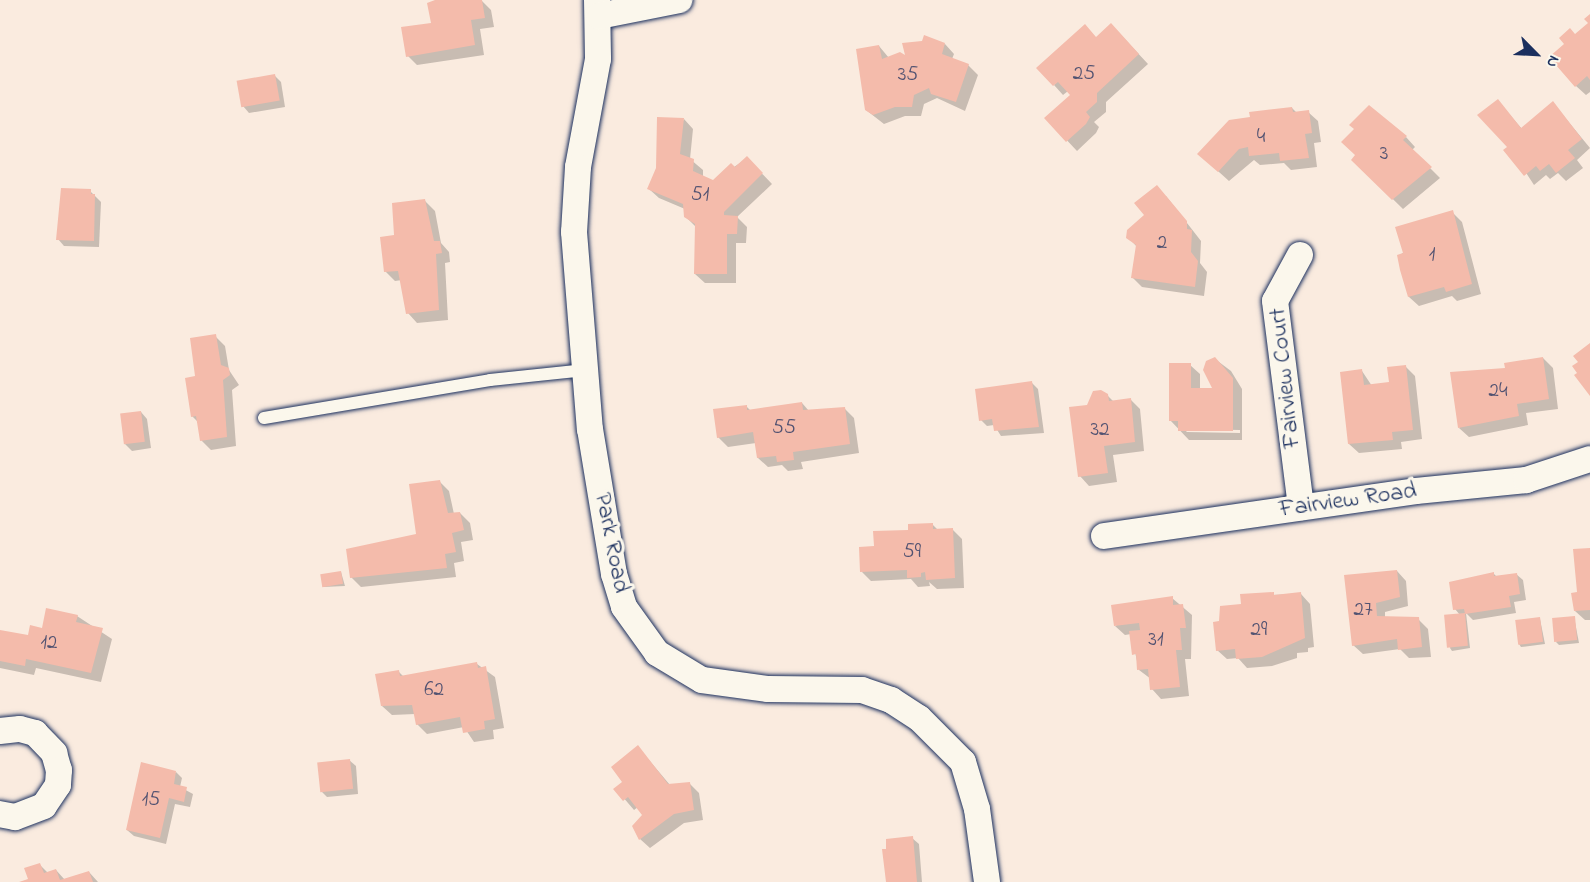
<!DOCTYPE html>
<style>
body{margin:0}
#map{position:relative;width:1590px;height:882px;overflow:hidden;background:#faebdf;font-family:"Indie Flower",sans-serif}
div>[style]{position:absolute}
[style*='--x']{left:calc(var(--x)*1px);top:calc(var(--y)*1px);width:calc(var(--w)*1px);rotate:calc(var(--a)*1deg)}
.shadow>*{inset:0;background:#0003}
.building>*{inset:0;background:#f4bbab;transform-origin:0 0}
.roads{filter:drop-shadow(0 0 2px #1b2f5e) drop-shadow(0 0 2px #1b2f5e)}
.lane>*{height:12px;margin:-6px;padding:0 6px;transform-origin:6px;border-radius:6px;background:#fbf7ec}
.street>*{height:26px;margin:-13px;padding:0 13px;transform-origin:13px;border-radius:13px;background:#fbf7ec}
span{translate:-50% -50%;white-space:nowrap;text-align:center;line-height:1.15;-webkit-text-stroke:6px #fbf7ec;paint-order:stroke}
.number-label{font-size:21px;color:#515271}
.number-label span{-webkit-text-stroke-width:0}
.street-label{font-size:24px;color:#1b2f5e}
.north{position:absolute;left:1506px;top:24px;width:60px;height:60px;-webkit-text-stroke:4px #fbf7ec;paint-order:stroke;rotate:114deg;font-size:16px;font-weight:700;line-height:24px;text-align:center;color:#1b2f5e}
.north::after{content:'';display:block;margin:auto;width:21px;height:27px;background:#1b2f5e;clip-path:polygon(50% 0,100% 100%,50% 72%,0 100%)}
</style>
<div id="map">
<div class="shadow">
<i style="clip-path:polygon(436px 0,481px 0,491px 10px,494px 27px,480px 29px,484px 55px,417px 65px,408px 56px,432px 24px)"></i>
<i style="clip-path:polygon(1590px 16px,1590px 92px,1586px 95px,1576px 86px,1575px 36px,1590px 23px)"></i>
<i style="clip-path:polygon(1121px 35px,1148px 64px,1106px 102px,1106px 112px,1094px 122px,1099px 127px,1096px 133px,1077px 151px,1046px 118px,1072px 95px,1068px 91px,1063px 95px,1054px 85px,1097px 39px)"></i>
<i style="clip-path:polygon(945px 44px,954px 54px,952px 59px,968px 65px,978px 75px,965px 111px,937px 98px,924px 104px,921px 116px,905px 116px,884px 124px,866px 110px,879px 46px,889px 58px,907px 58px)"></i>
<i style="clip-path:polygon(275px 76px,281px 82px,285px 107px,249px 113px,243px 106px)"></i>
<i style="clip-path:polygon(1498px 101px,1522px 129px,1553px 103px,1590px 148px,1577px 160px,1583px 168px,1566px 181px,1558px 173px,1550px 179px,1546px 175px,1534px 185px,1509px 147px)"></i>
<i style="clip-path:polygon(1292px 108px,1297px 113px,1308px 112px,1318px 121px,1321px 142px,1314px 143px,1317px 167px,1291px 170px,1284px 163px,1260px 165px,1254px 160px,1229px 181px,1209px 163px,1251px 119px)"></i>
<i style="clip-path:polygon(684px 119px,693px 129px,690px 159px,703px 170px,703px 177px,714px 181px,747px 158px,772px 184px,737px 217px,747px 227px,746px 243px,736px 243px,736px 283px,705px 283px,695px 274px,695px 226px,685px 216px,685px 209px,659px 198px,649px 189px)"></i>
<i style="clip-path:polygon(1406px 137px,1415px 147px,1412px 150px,1440px 178px,1403px 209px,1353px 160px)"></i>
<i style="clip-path:polygon(90px 191px,101px 202px,99px 247px,64px 246px,58px 239px)"></i>
<i style="clip-path:polygon(1166px 196px,1201px 241px,1200px 263px,1207px 272px,1204px 296px,1142px 287px,1132px 277px,1137px 247px,1128px 237px)"></i>
<i style="clip-path:polygon(425px 201px,435px 211px,441px 243px,449px 252px,450px 262px,445px 263px,448px 320px,417px 323px,408px 313px,402px 280px,395px 281px,385px 271px,396px 236px)"></i>
<i style="clip-path:polygon(1452px 212px,1462px 222px,1481px 294px,1457px 301px,1452px 296px,1419px 306px,1409px 297px,1399px 256px)"></i>
<i style="clip-path:polygon(215px 336px,225px 346px,229px 370px,239px 385px,232px 390px,236px 446px,211px 450px,201px 440px,198px 422px,192px 416px)"></i>
<i style="clip-path:polygon(1543px 358px,1553px 368px,1558px 409px,1526px 413px,1528px 425px,1469px 437px,1459px 428px,1507px 369px)"></i>
<i style="clip-path:polygon(evenodd,1215px 359px,1231px 371px,1242px 389px,1242px 440px,1189px 440px,1170px 420px,1190px 365px,1200px 374px,1200px 389px,1214px 389px,1215px 359px,1184px 429px,1240px 430px,1240px 433px,1187px 432px,1184px 429px)"></i>
<i style="clip-path:polygon(1405px 366px,1415px 376px,1422px 439px,1401px 442px,1402px 449px,1359px 453px,1349px 444px,1362px 371px,1372px 386px,1390px 384px)"></i>
<i style="clip-path:polygon(1031px 382px,1038px 389px,1044px 433px,1001px 436px,994px 425px,987px 426px,981px 420px)"></i>
<i style="clip-path:polygon(1107px 395px,1114px 402px,1131px 400px,1140px 409px,1144px 451px,1113px 455px,1117px 482px,1089px 486px,1080px 476px,1088px 406px)"></i>
<i style="clip-path:polygon(802px 403px,809px 411px,844px 408px,854px 418px,859px 453px,801px 462px,803px 469px,788px 471px,782px 465px,768px 467px,758px 458px,756px 443px,728px 447px,718px 437px,746px 406px,751px 411px)"></i>
<i style="clip-path:polygon(141px 412px,147px 419px,151px 448px,132px 451px,125px 444px)"></i>
<i style="clip-path:polygon(439px 481px,449px 491px,454px 514px,460px 513px,470px 523px,473px 540px,461px 542px,464px 561px,454px 563px,456px 577px,361px 587px,351px 577px,418px 535px)"></i>
<i style="clip-path:polygon(932px 524px,938px 530px,952px 529px,962px 539px,964px 588px,937px 589px,929px 582px,930px 586px,918px 587px,911px 579px,871px 581px,862px 572px,876px 548px)"></i>
<i style="clip-path:polygon(1590px 549px,1590px 620px,1585px 620px,1575px 611px)"></i>
<i style="clip-path:polygon(1397px 571px,1406px 581px,1408px 606px,1385px 612px,1385px 618px,1418px 619px,1428px 629px,1431px 657px,1409px 658px,1400px 649px,1363px 654px,1353px 645px,1345px 576px)"></i>
<i style="clip-path:polygon(341px 572px,345px 586px,323px 587px)"></i>
<i style="clip-path:polygon(1493px 573px,1497px 577px,1516px 574px,1523px 580px,1526px 600px,1514px 602px,1516px 613px,1473px 620px,1466px 613px,1470px 648px,1452px 651px,1450px 648px,1460px 615px,1455px 609px)"></i>
<i style="clip-path:polygon(1301px 594px,1310px 604px,1314px 647px,1308px 648px,1308px 652px,1297px 653px,1297px 658px,1272px 666px,1247px 668px,1238px 658px,1227px 659px,1217px 650px,1220px 623px,1242px 605px,1242px 596px)"></i>
<i style="clip-path:polygon(1172px 598px,1192px 615px,1191px 659px,1185px 659px,1189px 696px,1161px 699px,1152px 689px,1151px 679px,1139px 670px,1131px 634px,1125px 635px,1115px 626px)"></i>
<i style="clip-path:polygon(77px 616px,112px 639px,101px 682px,36px 668px,34px 675px,0 668px,0 631px,29px 637px)"></i>
<i style="clip-path:polygon(1574px 617px,1579px 643px,1559px 645px,1556px 642px)"></i>
<i style="clip-path:polygon(1540px 619px,1545px 644px,1521px 647px,1519px 644px)"></i>
<i style="clip-path:polygon(477px 664px,495px 677px,504px 728px,493px 730px,494px 739px,474px 742px,464px 727px,427px 734px,417px 724px,415px 714px,392px 715px,382px 706px,398px 671px,404px 677px)"></i>
<i style="clip-path:polygon(638px 747px,670px 785px,689px 783px,699px 793px,703px 820px,684px 823px,650px 848px,640px 839px,644px 815px,638px 807px,634px 810px,616px 789px,624px 783px)"></i>
<i style="clip-path:polygon(349px 760px,356px 766px,358px 794px,327px 797px,321px 791px)"></i>
<i style="clip-path:polygon(176px 772px,182px 778px,180px 787px,193px 794px,190px 807px,175px 804px,166px 844px,134px 836px,127px 830px)"></i>
<i style="clip-path:polygon(912px 838px,919px 844px,922px 882px,882px 882px,887px 882px)"></i>
<i style="clip-path:polygon(40px 865px,48px 873px,56px 870px,65px 880px,89px 872px,98px 882px,23px 882px,30px 880px)"></i>
</div>
<div class="building">
<i style="clip-path:polygon(435px 0,482px 0,485px 18px,471px 20px,475px 45px,406px 57px,401px 27px,431px 23px,427px 3px)"></i>
<i style="clip-path:polygon(1590px 14px,1590px 80px,1587px 76px,1575px 87px,1549px 57px,1564px 44px,1559px 38px,1570px 28px,1575px 34px,1588px 23px,1584px 19px)"></i>
<i style="clip-path:polygon(1111px 23px,1139px 54px,1097px 93px,1097px 102px,1086px 112px,1090px 117px,1086px 124px,1066px 142px,1044px 118px,1070px 95px,1058px 82px,1053px 86px,1036px 68px,1085px 24px,1096px 37px)"></i>
<i style="clip-path:polygon(924px 35px,945px 43px,942px 54px,969px 64px,956px 102px,931px 94px,929px 88px,914px 95px,912px 107px,895px 107px,873px 115px,865px 110px,856px 49px,879px 45px,882px 59px,900px 52px,905px 55px,902px 43px,922px 41px)"></i>
<i style="left:275px;top:74px;width:27px;height:39px;rotate:80deg"></i>
<i style="clip-path:polygon(1498px 99px,1521px 128px,1553px 101px,1582px 139px,1568px 150px,1575px 158px,1556px 173px,1549px 164px,1540px 171px,1536px 166px,1524px 176px,1503px 150px,1507px 147px,1477px 115px)"></i>
<i style="clip-path:polygon(1369px 105px,1407px 136px,1403px 140px,1432px 167px,1392px 200px,1351px 160px,1355px 155px,1341px 142px,1354px 129px,1349px 125px)"></i>
<i style="clip-path:polygon(1292px 107px,1293px 112px,1309px 110px,1312px 133px,1305px 134px,1309px 158px,1280px 161px,1279px 153px,1249px 156px,1248px 147px,1239px 149px,1218px 172px,1197px 154px,1229px 120px,1250px 117px,1249px 112px)"></i>
<i style="clip-path:polygon(657px 117px,684px 118px,680px 154px,694px 159px,693px 171px,713px 180px,731px 163px,735px 167px,747px 156px,763px 173px,724px 212px,724px 215px,738px 216px,737px 234px,727px 234px,727px 274px,694px 274px,695px 224px,684px 217px,683px 204px,647px 189px,656px 168px)"></i>
<i style="clip-path:polygon(1157px 185px,1187px 221px,1187px 229px,1192px 230px,1191px 252px,1198px 261px,1195px 287px,1131px 278px,1136px 245px,1126px 238px,1127px 230px,1144px 215px,1134px 203px)"></i>
<i style="clip-path:polygon(61px 188px,91px 189px,91px 194px,95px 194px,94px 241px,56px 240px)"></i>
<i style="clip-path:polygon(425px 199px,434px 241px,440px 241px,442px 253px,436px 254px,439px 310px,406px 314px,398px 271px,384px 272px,380px 237px,394px 235px,392px 203px)"></i>
<i style="clip-path:polygon(1453px 210px,1472px 284px,1446px 292px,1444px 287px,1408px 297px,1400px 270px,1397px 255px,1403px 253px,1395px 227px)"></i>
<i style="clip-path:polygon(216px 334px,221px 365px,229px 368px,230px 375px,223px 380px,227px 437px,200px 441px,196px 416px,191px 417px,185px 378px,195px 376px,190px 338px)"></i>
<i style="clip-path:polygon(1590px 343px,1590px 396px,1574px 375px,1577px 373px,1572px 366px,1578px 362px,1573px 356px)"></i>
<i style="clip-path:polygon(1215px 357px,1233px 378px,1233px 431px,1178px 431px,1178px 421px,1169px 421px,1169px 363px,1191px 363px,1191px 388px,1212px 388px,1203px 370px,1206px 361px)"></i>
<i style="clip-path:polygon(1543px 357px,1549px 399px,1517px 404px,1519px 416px,1458px 428px,1450px 372px,1505px 368px,1504px 363px)"></i>
<i style="clip-path:polygon(1406px 365px,1413px 430px,1392px 432px,1393px 440px,1348px 444px,1340px 372px,1362px 369px,1364px 385px,1389px 382px,1387px 367px)"></i>
<i style="clip-path:polygon(1032px 381px,1039px 427px,994px 431px,992px 419px,979px 421px,975px 389px)"></i>
<i style="clip-path:polygon(1101px 390px,1108px 394px,1109px 401px,1131px 398px,1135px 442px,1104px 446px,1108px 473px,1078px 477px,1069px 407px,1087px 405px,1093px 391px)"></i>
<i style="clip-path:polygon(802px 402px,803px 410px,845px 407px,850px 444px,793px 452px,794px 460px,777px 462px,776px 456px,757px 458px,753px 432px,717px 438px,713px 409px,747px 405px,747px 410px)"></i>
<i style="left:141px;top:411px;width:31px;height:21px;rotate:83deg"></i>
<i style="clip-path:polygon(440px 480px,448px 513px,460px 512px,464px 530px,452px 533px,456px 552px,445px 554px,447px 568px,350px 578px,346px 549px,416px 534px,409px 484px)"></i>
<i style="clip-path:polygon(933px 523px,933px 529px,953px 528px,955px 578px,926px 580px,925px 572px,921px 573px,921px 577px,907px 578px,907px 570px,860px 572px,859px 547px,874px 546px,873px 531px,908px 530px,908px 524px)"></i>
<i style="clip-path:polygon(1590px 548px,1590px 610px,1574px 611px,1571px 593px,1577px 592px,1573px 549px)"></i>
<i style="clip-path:polygon(1397px 570px,1400px 597px,1376px 603px,1377px 616px,1419px 617px,1422px 647px,1398px 650px,1397px 639px,1352px 646px,1344px 575px)"></i>
<i style="left:341px;top:571px;width:13px;height:21px;rotate:81deg"></i>
<i style="clip-path:polygon(1494px 572px,1494px 576px,1517px 573px,1520px 594px,1509px 596px,1511px 607px,1465px 614px,1464px 609px,1453px 610px,1449px 582px)"></i>
<i style="clip-path:polygon(1274px 592px,1274px 595px,1301px 592px,1305px 638px,1262px 657px,1236px 659px,1235px 649px,1216px 651px,1213px 622px,1219px 621px,1220px 606px,1241px 604px,1240px 594px)"></i>
<i style="clip-path:polygon(1173px 596px,1173px 605px,1183px 604px,1186px 628px,1180px 628px,1182px 650px,1176px 650px,1180px 687px,1150px 690px,1148px 669px,1137px 670px,1136px 654px,1132px 655px,1129px 631px,1140px 630px,1139px 623px,1114px 626px,1111px 605px)"></i>
<i style="clip-path:polygon(46px 608px,78px 615px,76px 622px,103px 628px,91px 673px,26px 659px,25px 666px,0 661px,0 630px,28px 635px,30px 625px,42px 628px)"></i>
<i style="left:1465px;top:613px;width:33px;height:21px;rotate:85deg"></i>
<i style="left:1575px;top:616px;width:24px;height:23px;rotate:85deg"></i>
<i style="left:1540px;top:617px;width:25px;height:25px;rotate:83deg"></i>
<i style="clip-path:polygon(477px 662px,478px 668px,486px 666px,495px 719px,484px 721px,485px 729px,463px 733px,460px 717px,416px 725px,412px 705px,381px 706px,375px 674px,399px 670px,400px 676px)"></i>
<i style="clip-path:polygon(638px 745px,668px 784px,690px 782px,694px 810px,674px 814px,639px 840px,632px 826px,642px 815px,628px 797px,623px 801px,613px 789px,622px 782px,611px 767px)"></i>
<i style="left:350px;top:759px;width:30px;height:33px;rotate:84deg"></i>
<i style="clip-path:polygon(141px 762px,176px 771px,174px 784px,187px 787px,184px 802px,169px 798px,160px 838px,126px 830px)"></i>
<i style="clip-path:polygon(913px 836px,917px 882px,886px 882px,882px 849px,886px 849px,886px 839px)"></i>
<i style="clip-path:polygon(40px 863px,44px 873px,56px 869px,60px 880px,89px 871px,93px 882px,19px 882px,28px 879px,24px 868px)"></i>
</div>
<div class="roads">
<div class="lane">
<i style="--x:264;--y:418;--w:229;--a:-9.5"></i>
<i style="--x:490;--y:380;--w:96;--a:-6"></i>
</div>
<div class="street">
<i style="--x:597;--y:0;--w:59;--a:89"></i>
<i style="--x:598;--y:59;--w:110;--a:100.5"></i>
<i style="--x:578;--y:167;--w:65;--a:93.5"></i>
<i style="--x:574;--y:232;--w:198;--a:85.4"></i>
<i style="--x:590;--y:429;--w:147;--a:80.6"></i>
<i style="--x:614;--y:574;--w:34;--a:73"></i>
<i style="--x:624;--y:607;--w:57;--a:54.3"></i>
<i style="--x:657;--y:653;--w:52;--a:31"></i>
<i style="--x:702;--y:680;--w:67;--a:7.8"></i>
<i style="--x:768;--y:689;--w:94;--a:0.6"></i>
<i style="--x:862;--y:690;--w:31;--a:19"></i>
<i style="--x:891;--y:700;--w:33;--a:33"></i>
<i style="--x:919;--y:718;--w:62;--a:45"></i>
<i style="--x:963;--y:762;--w:49;--a:73.4"></i>
<i style="--x:977;--y:809;--w:74;--a:82.2"></i>
<i style="--x:599;--y:16;--w:82;--a:-11.3"></i>
<i style="--x:1300;--y:255;--w:52;--a:118.5"></i>
<i style="--x:1275;--y:301;--w:208;--a:82.8"></i>
<i style="--x:1104;--y:536;--w:315;--a:-8.2"></i>
<i style="--x:1416;--y:491;--w:111;--a:-5.7"></i>
<i style="--x:1526;--y:480;--w:67;--a:-18.2"></i>
<i style="--x:0;--y:731;--w:20;--a:-6"></i>
<i style="--x:20;--y:729;--w:16;--a:15"></i>
<i style="--x:35;--y:733;--w:28;--a:46"></i>
<i style="--x:54;--y:753;--w:18;--a:74"></i>
<i style="--x:59;--y:770;--w:15;--a:94"></i>
<i style="--x:58;--y:785;--w:25;--a:124"></i>
<i style="--x:44;--y:806;--w:31;--a:159"></i>
<i style="--x:15;--y:817;--w:15;--a:-169"></i>
</div>
</div>
<div class="number-label">
<span style="left:1084px;top:74px">25</span>
<span style="left:908px;top:75px">35</span>
<span style="left:1261px;top:137px">4</span>
<span style="left:1384px;top:154px">3</span>
<span style="left:700px;top:195px">51</span>
<span style="left:1162px;top:243px">2</span>
<span style="left:1432px;top:255px">1</span>
<span style="left:1498px;top:391px">24</span>
<span style="left:784px;top:428px">55</span>
<span style="left:1100px;top:430px">32</span>
<span style="left:912px;top:552px">59</span>
<span style="left:1363px;top:610px">27</span>
<span style="left:1259px;top:630px">29</span>
<span style="left:1156px;top:640px">31</span>
<span style="left:49px;top:643px">12</span>
<span style="left:434px;top:690px">62</span>
<span style="left:151px;top:800px">15</span>
</div>
<div class="street-label">
<span style="left:1286px;top:378px;rotate:-96deg">Fairview Court</span>
<span style="left:1348px;top:501px;rotate:-8deg">Fairview Road</span>
<span style="left:611px;top:543px;rotate:79deg">Park Road</span>
</div>
<div class="north">N</div>
</div>
